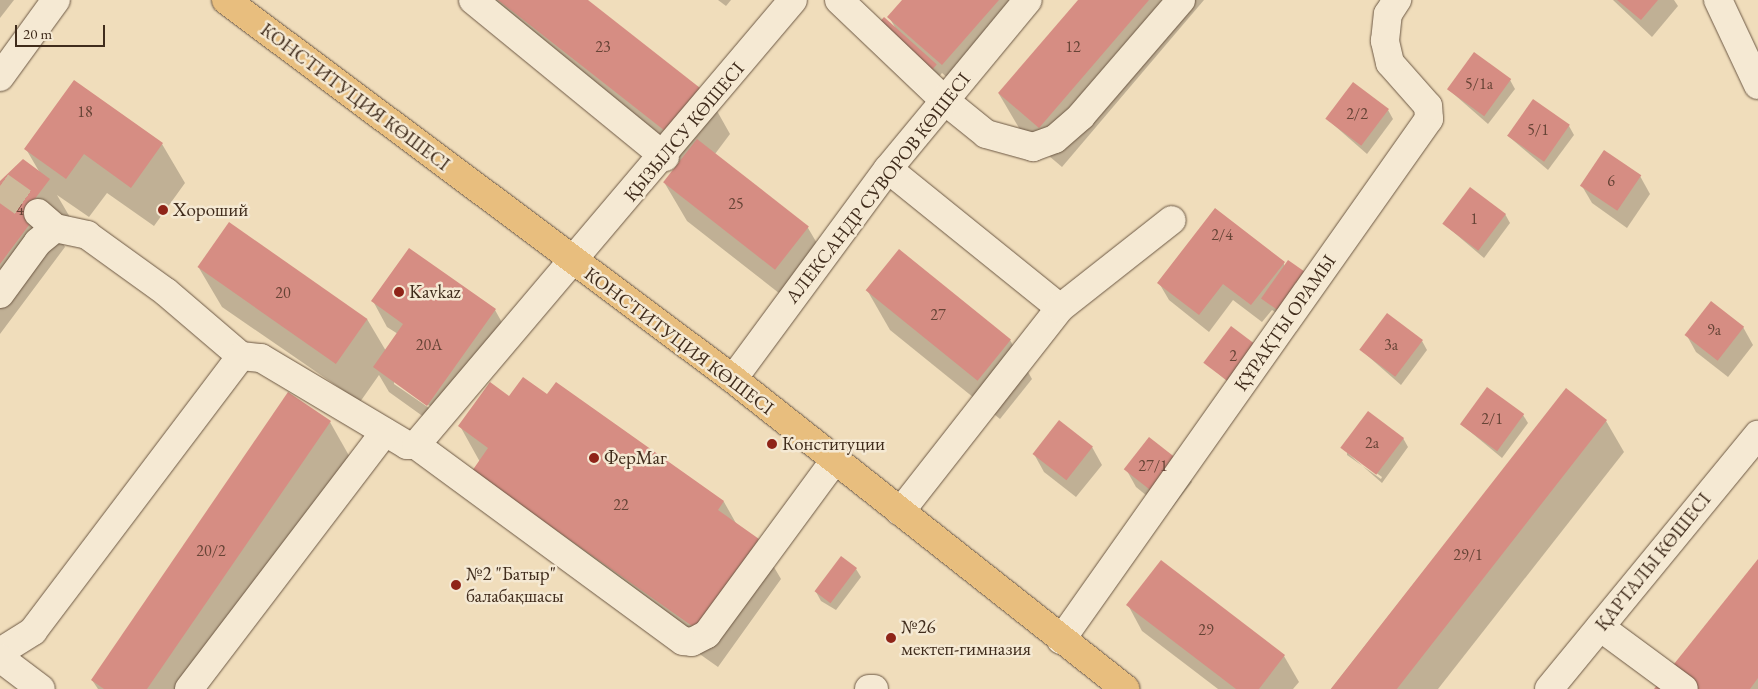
<!DOCTYPE html>
<meta charset="utf-8">
<style>
body{margin:0}
#map{position:relative;width:1758px;height:689px;overflow:hidden;background:#f0ddbb;font-family:"EB Garamond",serif}
div>[style]{position:absolute}
[style*='--x']{left:calc(var(--x)*1px);top:calc(var(--y)*1px);width:calc(var(--w)*1px);rotate:calc(var(--a)*1deg)}
.shadow>*{inset:0;background:#0003}
.building>*{inset:0;background:#d68d83;transform-origin:0 0}
.minor-tunnel>*{height:28px;margin-top:-14px;transform-origin:0;background:repeating-linear-gradient(90deg,#cdba9b 0 28px,transparent 0 42px)}
.roads{filter:drop-shadow(0 0 1px #6c5844) drop-shadow(0 0 1px #6c5844)}
.minor>*{height:28px;margin:-14px;padding:0 14px;transform-origin:14px;border-radius:14px;background:#f5e9d3}
.major>*{height:28px;margin:-14px;padding:0 14px;transform-origin:14px;border-radius:14px;background:#e8be7e}
.dots>*{width:14px;height:14px;translate:-50% -50%;box-sizing:border-box;border:2px solid #f5e9d3;border-radius:50%}
span{translate:-50% -50%;white-space:nowrap;text-align:center;line-height:1.15;-webkit-text-stroke:5px #f5e9d3;paint-order:stroke}
.number-label{font-size:16px;color:#664436}
.number-label span{-webkit-text-stroke-width:0}
.street-label{font-size:19px;color:#402c1c}
.poi-label{font-size:19px;color:#402c1c}
.left{translate:0 -50%;text-align:left}
.scale{position:absolute;left:15px;top:25px;width:90px;height:22px;box-sizing:border-box;border:2px solid #402c1c;border-top:0;padding-left:6px;font-size:15px;line-height:18px;white-space:nowrap;color:#402c1c;-webkit-text-stroke:4px #f5e9d3;paint-order:stroke}
</style>
<div id="map">
<div class="shadow">
<i style="clip-path:polygon(0 0,14px 0,0 18px)"></i>
<i style="clip-path:polygon(472px 0,586px 0,708px 95px,730px 134px,715px 154px,808px 228px,831px 267px,798px 308px,687px 221px,664px 182px,680px 163px)"></i>
<i style="clip-path:polygon(718px 0,731px 0,726px 6px)"></i>
<i style="clip-path:polygon(904px 0,1024px 0,952px 82px,942px 73px,937px 79px,896px 29px,889px 17px)"></i>
<i style="clip-path:polygon(1079px 0,1204px 0,1062px 167px,1022px 133px,999px 94px)"></i>
<i style="clip-path:polygon(1613px 0,1674px 0,1678px 6px,1652px 37px)"></i>
<i style="clip-path:polygon(1510px 80px,1515px 89px,1488px 124px,1448px 89px)"></i>
<i style="clip-path:polygon(1388px 110px,1393px 119px,1367px 154px,1327px 119px)"></i>
<i style="clip-path:polygon(1569px 126px,1574px 135px,1548px 170px,1507px 135px)"></i>
<i style="clip-path:polygon(162px 144px,185px 183px,154px 226px,107px 193px,89px 217px,57px 195px,71px 219px,59px 236px,65px 247px,0 334px,0 183px,40px 173px,26px 149px)"></i>
<i style="clip-path:polygon(1640px 176px,1650px 194px,1627px 228px,1592px 203px,1582px 186px)"></i>
<i style="clip-path:polygon(1505px 214px,1510px 223px,1484px 258px,1444px 224px)"></i>
<i style="clip-path:polygon(1284px 263px,1290px 322px,1272px 310px,1262px 322px,1233px 300px,1209px 332px,1169px 300px,1159px 283px)"></i>
<i style="clip-path:polygon(evenodd,199px 268px,367px 319px,386px 351px,398px 334px,387px 327px,373px 301px,495px 310px,509px 335px,442px 430px,389px 392px,379px 375px,360px 402px,222px 307px,199px 268px,394px 381px,433px 408px,432px 410px,394px 384px,394px 381px)"></i>
<i style="clip-path:polygon(867px 290px,1010px 340px,1032px 379px,1000px 419px,890px 330px)"></i>
<i style="clip-path:polygon(1743px 327px,1753px 345px,1728px 377px,1696px 352px,1686px 334px)"></i>
<i style="clip-path:polygon(1231px 328px,1241px 393px,1206px 363px)"></i>
<i style="clip-path:polygon(1422px 341px,1427px 350px,1401px 385px,1361px 350px)"></i>
<i style="clip-path:polygon(556px 383px,724px 502px,737px 525px,758px 540px,781px 579px,718px 667px,496px 510px,480px 462px,460px 426px,510px 398px,548px 396px)"></i>
<i style="clip-path:polygon(1566px 390px,1606px 421px,1624px 452px,1438px 689px,1331px 689px)"></i>
<i style="clip-path:polygon(1523px 415px,1528px 423px,1502px 458px,1461px 424px)"></i>
<i style="clip-path:polygon(330px 422px,352px 461px,196px 689px,98px 689px,92px 680px)"></i>
<i style="clip-path:polygon(evenodd,1403px 438px,1408px 447px,1382px 483px,1342px 448px,1403px 438px,1347px 452px,1382px 477px,1381px 479px,1347px 455px,1347px 452px)"></i>
<i style="clip-path:polygon(1092px 447px,1102px 465px,1076px 497px,1044px 472px,1034px 454px)"></i>
<i style="clip-path:polygon(1182px 464px,1192px 482px,1168px 513px,1136px 487px,1126px 469px)"></i>
<i style="clip-path:polygon(1758px 561px,1758px 689px,1656px 689px)"></i>
<i style="clip-path:polygon(856px 569px,861px 577px,836px 610px,821px 601px,816px 592px)"></i>
<i style="clip-path:polygon(1128px 605px,1284px 656px,1299px 682px,1293px 689px,1218px 689px,1142px 631px)"></i>
</div>
<div class="building">
<i style="clip-path:polygon(498px 0,588px 0,709px 95px,674px 138px)"></i>
<i style="clip-path:polygon(902px 0,999px 0,942px 65px,887px 17px)"></i>
<i style="clip-path:polygon(1078px 0,1149px 0,1039px 128px,998px 93px)"></i>
<i style="clip-path:polygon(1617px 0,1658px 0,1641px 20px)"></i>
<i style="left:884px;top:17px;width:71px;height:9px;rotate:42deg"></i>
<i style="left:1474px;top:52px;width:46px;height:46px;rotate:36deg"></i>
<i style="clip-path:polygon(74px 80px,163px 143px,131px 188px,84px 154px,66px 179px,24px 149px)"></i>
<i style="left:1353px;top:82px;width:45px;height:46px;rotate:37deg"></i>
<i style="left:1533px;top:99px;width:45px;height:45px;rotate:35deg"></i>
<i style="left:697px;top:139px;width:142px;height:55px;rotate:38deg"></i>
<i style="left:1604px;top:150px;width:45px;height:43px;rotate:34deg"></i>
<i style="clip-path:polygon(23px 159px,50px 179px,34px 200px,38px 213px,0 264px,0 181px)"></i>
<i style="left:1470px;top:187px;width:45px;height:46px;rotate:37deg"></i>
<i style="clip-path:polygon(1215px 208px,1285px 262px,1251px 305px,1223px 284px,1199px 315px,1157px 283px)"></i>
<i style="left:229px;top:222px;width:169px;height:55px;rotate:35deg"></i>
<i style="clip-path:polygon(409px 248px,496px 309px,427px 406px,373px 367px,403px 324px,371px 301px)"></i>
<i style="left:899px;top:249px;width:144px;height:53px;rotate:39deg"></i>
<i style="left:1288px;top:260px;width:28px;height:47px;rotate:35deg"></i>
<i style="left:1711px;top:301px;width:42px;height:43px;rotate:38deg"></i>
<i style="left:1387px;top:313px;width:45px;height:46px;rotate:37deg"></i>
<i style="left:1231px;top:326px;width:39px;height:46px;rotate:37deg"></i>
<i style="clip-path:polygon(523px 377px,547px 394px,556px 382px,724px 501px,718px 510px,759px 539px,695px 628px,472px 471px,488px 448px,458px 426px,490px 382px,509px 396px)"></i>
<i style="left:1487px;top:387px;width:46px;height:46px;rotate:36deg"></i>
<i style="left:1566px;top:388px;width:52px;height:383px;rotate:38deg"></i>
<i style="clip-path:polygon(288px 392px,331px 421px,147px 689px,104px 689px,91px 680px)"></i>
<i style="left:1368px;top:411px;width:45px;height:46px;rotate:37deg"></i>
<i style="left:1059px;top:420px;width:43px;height:43px;rotate:38deg"></i>
<i style="left:1149px;top:437px;width:43px;height:41px;rotate:38deg"></i>
<i style="left:841px;top:556px;width:20px;height:44px;rotate:37deg"></i>
<i style="clip-path:polygon(1758px 559px,1758px 678px,1750px 689px,1654px 689px)"></i>
<i style="clip-path:polygon(1161px 560px,1285px 655px,1259px 689px,1236px 689px,1126px 605px)"></i>
</div>
<div class="minor-tunnel">
<i style="--x:0;--y:186;--w:47;--a:35.4"></i>
</div>
<div class="roads">
<div class="minor">
<i style="--x:473;--y:0;--w:248;--a:39.3"></i>
<i style="--x:839;--y:0;--w:145;--a:43.6"></i>
<i style="--x:944;--y:100;--w:54;--a:39"></i>
<i style="--x:986;--y:134;--w:49;--a:15.5"></i>
<i style="--x:1033;--y:147;--w:23;--a:-20"></i>
<i style="--x:1055;--y:139;--w:35;--a:-41"></i>
<i style="--x:1081;--y:116;--w:153;--a:-49.2"></i>
<i style="--x:1718;--y:0;--w:94;--a:64.8"></i>
<i style="--x:0;--y:77;--w:95;--a:-54"></i>
<i style="--x:888;--y:169;--w:221;--a:38.9"></i>
<i style="--x:1060;--y:308;--w:259;--a:128.1"></i>
<i style="--x:38;--y:213;--w:23;--a:41"></i>
<i style="--x:55;--y:228;--w:33;--a:12"></i>
<i style="--x:87;--y:235;--w:97;--a:35.8"></i>
<i style="--x:166;--y:292;--w:99;--a:40.5"></i>
<i style="--x:241;--y:356;--w:20;--a:6"></i>
<i style="--x:261;--y:358;--w:170;--a:30.8"></i>
<i style="--x:407;--y:445;--w:9;--a:0"></i>
<i style="--x:416;--y:445;--w:583;--a:-49.73"></i>
<i style="--x:0;--y:294;--w:64;--a:-53.8"></i>
<i style="--x:38;--y:242;--w:22;--a:-39"></i>
<i style="--x:1060;--y:308;--w:142;--a:-38.2"></i>
<i style="--x:733;--y:379;--w:261;--a:-53.6"></i>
<i style="--x:888;--y:169;--w:219;--a:-50.4"></i>
<i style="--x:416;--y:445;--w:331;--a:36.3"></i>
<i style="--x:683;--y:641;--w:9;--a:6"></i>
<i style="--x:692;--y:642;--w:17;--a:-28"></i>
<i style="--x:707;--y:634;--w:216;--a:-53.7"></i>
<i style="--x:1600;--y:627;--w:104;--a:36.4"></i>
<i style="--x:1061;--y:640;--w:638;--a:-54.77"></i>
<i style="--x:1429;--y:119;--w:13;--a:-94"></i>
<i style="--x:1428;--y:106;--w:57;--a:-131.5"></i>
<i style="--x:1390;--y:63;--w:23;--a:-103"></i>
<i style="--x:1385;--y:41;--w:27;--a:-84"></i>
<i style="--x:1388;--y:14;--w:17;--a:-57"></i>
<i style="--x:0;--y:652;--w:39;--a:-32"></i>
<i style="--x:33;--y:631;--w:345;--a:-52.9"></i>
<i style="--x:0;--y:658;--w:51;--a:37.1"></i>
<i style="--x:189;--y:689;--w:323;--a:-52.7"></i>
<i style="--x:869;--y:689;--w:5;--a:0"></i>
<i style="--x:1549;--y:689;--w:329;--a:-50.6"></i>
</div>
<div class="major">
<i style="--x:226;--y:0;--w:633;--a:36.78"></i>
<i style="--x:733;--y:379;--w:500;--a:38.3"></i>
</div>
</div>
<div class="dots">
<i style="left:163px;top:210px;background:#8f2418"></i>
<i style="left:399px;top:292px;background:#8f2418"></i>
<i style="left:772px;top:444px;background:#8f2418"></i>
<i style="left:594px;top:458px;background:#8f2418"></i>
<i style="left:456px;top:585px;background:#8f2418"></i>
<i style="left:891px;top:638px;background:#8f2418"></i>
</div>
<div class="number-label">
<span style="left:603px;top:47px">23</span>
<span style="left:1073px;top:47px">12</span>
<span style="left:1479px;top:84px">5/1а</span>
<span style="left:85px;top:112px">18</span>
<span style="left:1357px;top:114px">2/2</span>
<span style="left:1538px;top:130px">5/1</span>
<span style="left:1611px;top:181px">6</span>
<span style="left:736px;top:204px">25</span>
<span style="left:20px;top:210px">4</span>
<span style="left:1474px;top:219px">1</span>
<span style="left:1222px;top:235px">2/4</span>
<span style="left:283px;top:293px">20</span>
<span style="left:938px;top:315px">27</span>
<span style="left:1714px;top:330px">9а</span>
<span style="left:429px;top:345px">20А</span>
<span style="left:1391px;top:345px">3а</span>
<span style="left:1233px;top:356px">2</span>
<span style="left:1492px;top:419px">2/1</span>
<span style="left:1372px;top:443px">2а</span>
<span style="left:1153px;top:466px">27/1</span>
<span style="left:621px;top:505px">22</span>
<span style="left:211px;top:551px">20/2</span>
<span style="left:1468px;top:555px">29/1</span>
<span style="left:1206px;top:630px">29</span>
</div>
<div class="street-label">
<span style="left:355px;top:97px;rotate:37deg">КОНСТИТУЦИЯ КӨШЕСІ</span>
<span style="left:684px;top:132px;rotate:-50deg">ҚЫЗЫЛСУ КӨШЕСІ</span>
<span style="left:878px;top:188px;rotate:-52deg">АЛЕКСАНДР СУВОРОВ КӨШЕСІ</span>
<span style="left:1285px;top:323px;rotate:-55deg">ҚҰРАҚТЫ ОРАМЫ</span>
<span style="left:679px;top:341px;rotate:37deg">КОНСТИТУЦИЯ КӨШЕСІ</span>
<span style="left:1653px;top:562px;rotate:-51deg">ҚАРТАЛЫ КӨШЕСІ</span>
</div>
<div class="poi-label">
<span class="left" style="left:173px;top:210px">Хороший</span>
<span class="left" style="left:409px;top:292px">Kavkaz</span>
<span class="left" style="left:782px;top:444px">Конституции</span>
<span class="left" style="left:604px;top:458px">ФерМаг</span>
<span class="left" style="left:466px;top:585px">№2 "Батыр"<br>балабақшасы</span>
<span class="left" style="left:901px;top:638px">№26<br>мектеп-гимназия</span>
</div>
<div class="scale">20 m</div>
</div>
